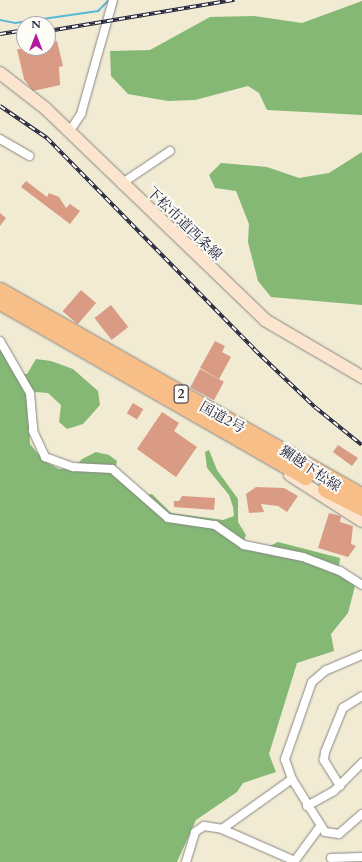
<!DOCTYPE html>
<meta charset="utf-8">
<style>
body{margin:0}
#map{position:relative;width:362px;height:862px;overflow:hidden;background:#f0ebd2;font-family:Cardo,"Noto Serif JP",serif}
div>[style]{position:absolute}
[style*='--x']{left:calc(var(--x)*1px);top:calc(var(--y)*1px);width:calc(var(--w)*1px);rotate:calc(var(--a)*1deg)}
.forest>*{inset:0;background:#84b874}
.stream>*{height:2px;margin:-1px;padding:0 1px;transform-origin:1px;border-radius:1px;background:#58b8d6}
.building>*{inset:0;background:#d99b83;transform-origin:0 0}
.roads{filter:drop-shadow(0 0 1px #898686) drop-shadow(0 0 1px #898686)}
.street>*{height:8px;margin:-4px;padding:0 4px;transform-origin:4px;border-radius:4px;background:#fff}
.secondary>*{height:12px;margin:-6px;padding:0 6px;transform-origin:6px;border-radius:6px;background:#fce5cf}
.highway>*{height:15px;margin:-7.5px;padding:0 7.5px;transform-origin:7.5px;border-radius:7.5px;background:#f7be87}
.rail>*{height:3.5px;margin-top:-1.75px;transform-origin:0;background:repeating-linear-gradient(90deg,#fdfcf7 0 6px,#22223b 0 12px);box-sizing:border-box;border-block:1px solid #22223b}
span{translate:-50% -50%;white-space:nowrap;text-align:center;line-height:1.15;-webkit-text-stroke:4px #fdfcf7;paint-order:stroke}
.shield-label span{padding:1px 3px;background:#fdfcf7;border:1px solid;border-radius:3px;-webkit-text-stroke-width:0}
.shield-label{font-size:13px;color:#22223b;font-weight:700}
.street-label{font-size:14px;color:#22223b}
.north{position:absolute;left:16px;top:16px;width:40px;height:40px;box-sizing:border-box;background:#fdfcf7;border:1px solid #a5a5ac;border-radius:50%;rotate:0deg;font-size:11px;font-weight:700;line-height:16px;text-align:center;color:#22223b}
.north::after{content:'';display:block;margin:auto;width:14px;height:18px;background:#b5179e;clip-path:polygon(50% 0,100% 100%,50% 72%,0 100%)}
</style>
<div id="map">
<div class="forest">
<i style="clip-path:polygon(362px 1px,362px 115px,267px 110px,259px 93px,248px 86px,195px 100px,168px 101px,128px 94px,111px 76px,110px 51px,150px 50px,210px 17px,254px 16px,302px 23px)"></i>
<i style="clip-path:polygon(362px 152px,362px 305px,271px 297px,258px 281px,248px 242px,249px 224px,236px 191px,215px 188px,209px 175px,221px 163px,267px 167px,299px 178px,329px 173px)"></i>
<i style="clip-path:polygon(0 347px,17px 374px,27px 374px,36px 359px,51px 361px,73px 369px,98px 391px,100px 405px,83px 424px,67px 429px,59px 422px,61px 405px,48px 393px,36px 392px,28px 398px,30px 444px,44px 461px,59px 469px,73px 469px,82px 459px,96px 452px,109px 455px,117px 461px,114px 475px,142px 496px,152px 494px,171px 513px,223px 520px,234px 516px,233px 507px,229px 495px,207px 468px,205px 452px,209px 450px,217px 470px,238px 499px,238px 522px,246px 535px,242px 546px,261px 550px,278px 542px,340px 558px,338px 574px,355px 586px,348px 613px,331px 634px,334px 651px,297px 663px,269px 754px,276px 772px,243px 783px,237px 792px,196px 820px,177px 862px,0 862px)"></i>
</div>
<div class="stream">
<i style="--x:0;--y:20;--w:15;--a:11"></i>
<i style="--x:15;--y:23;--w:84;--a:-8.2"></i>
<i style="--x:98;--y:11;--w:16;--a:-45"></i>
</div>
<div class="building">
<i style="clip-path:polygon(57px 41px,63px 66px,59px 67px,60px 85px,33px 91px,24px 79px,17px 49px,48px 48px,48px 43px)"></i>
<i style="clip-path:polygon(26px 181px,47px 197px,49px 193px,59px 197px,66px 208px,70px 204px,80px 211px,70px 224px,21px 187px)"></i>
<i style="clip-path:polygon(0 213px,6px 218px,0 226px)"></i>
<i style="left:81px;top:290px;width:20px;height:28px;rotate:41deg"></i>
<i style="left:111px;top:305px;width:28px;height:21px;rotate:52deg"></i>
<i style="clip-path:polygon(215px 341px,225px 346px,222px 352px,231px 357px,219px 379px,200px 368px)"></i>
<i style="left:200px;top:369px;width:27px;height:21px;rotate:28deg"></i>
<i style="left:133px;top:403px;width:12px;height:12px;rotate:31deg"></i>
<i style="clip-path:polygon(162px 412px,179px 423px,174px 431px,197px 447px,176px 477px,137px 449px)"></i>
<i style="clip-path:polygon(338px 445px,358px 458px,352px 466px,333px 452px)"></i>
<i style="clip-path:polygon(256px 487px,284px 488px,298px 496px,287px 512px,278px 506px,261px 504px,264px 512px,249px 513px,246px 494px)"></i>
<i style="clip-path:polygon(182px 496px,215px 498px,214px 510px,174px 507px,174px 501px,179px 501px)"></i>
<i style="clip-path:polygon(329px 513px,341px 516px,340px 522px,353px 526px,351px 544px,356px 546px,348px 557px,318px 548px)"></i>
</div>
<div class="roads">
<div class="street">
<i style="--x:69;--y:132;--w:22;--a:-56"></i>
<i style="--x:81;--y:114;--w:118;--a:-74.3"></i>
<i style="--x:0;--y:139;--w:34;--a:30"></i>
<i style="--x:121;--y:184;--w:59;--a:-34"></i>
<i style="--x:0;--y:341;--w:60;--a:60"></i>
<i style="--x:30;--y:393;--w:38;--a:85"></i>
<i style="--x:33;--y:431;--w:29;--a:65"></i>
<i style="--x:45;--y:457;--w:30;--a:20"></i>
<i style="--x:73;--y:467;--w:39;--a:3"></i>
<i style="--x:112;--y:469;--w:74;--a:41.2"></i>
<i style="--x:168;--y:518;--w:48;--a:8.5"></i>
<i style="--x:215;--y:525;--w:35;--a:35"></i>
<i style="--x:244;--y:545;--w:60;--a:11.5"></i>
<i style="--x:303;--y:557;--w:40;--a:21"></i>
<i style="--x:340;--y:571;--w:26;--a:32"></i>
<i style="--x:362;--y:655;--w:39;--a:157"></i>
<i style="--x:326;--y:670;--w:18;--a:139"></i>
<i style="--x:312;--y:682;--w:82;--a:109.3"></i>
<i style="--x:285;--y:759;--w:21;--a:71"></i>
<i style="--x:292;--y:779;--w:62;--a:58.1"></i>
<i style="--x:325;--y:832;--w:14;--a:8"></i>
<i style="--x:339;--y:834;--w:30;--a:-41"></i>
<i style="--x:340;--y:786;--w:31;--a:-122"></i>
<i style="--x:324;--y:760;--w:8;--a:-83"></i>
<i style="--x:325;--y:752;--w:48;--a:-67.8"></i>
<i style="--x:343;--y:708;--w:22;--a:-32"></i>
<i style="--x:307;--y:806;--w:31;--a:-29"></i>
<i style="--x:334;--y:791;--w:40;--a:-45"></i>
<i style="--x:222;--y:829;--w:86;--a:-35.5"></i>
<i style="--x:331;--y:858;--w:31;--a:-2"></i>
<i style="--x:186;--y:862;--w:31;--a:-73"></i>
<i style="--x:195;--y:832;--w:11;--a:-34"></i>
<i style="--x:204;--y:826;--w:18;--a:9"></i>
<i style="--x:222;--y:829;--w:80;--a:23.7"></i>
<i style="--x:294;--y:862;--w:42;--a:-53.7"></i>
</div>
<div class="secondary">
<i style="--x:0;--y:73;--w:57;--a:37.9"></i>
<i style="--x:45;--y:108;--w:306;--a:43.9"></i>
<i style="--x:265;--y:320;--w:113;--a:30.4"></i>
<i style="--x:290;--y:475;--w:85;--a:32.6"></i>
</div>
<div class="highway">
<i style="--x:0;--y:290;--w:417;--a:29.6"></i>
<i style="--x:0;--y:302;--w:352;--a:29.8"></i>
<i style="--x:325;--y:489;--w:42;--a:27.2"></i>
</div>
</div>
<div class="rail">
<i style="--x:48;--y:31;--w:189;--a:-9.5"></i>
<i style="--x:0;--y:34;--w:24;--a:-9"></i>
<i style="--x:0;--y:106;--w:57;--a:34.2"></i>
<i style="--x:47;--y:138;--w:296;--a:45.5"></i>
<i style="--x:254;--y:349;--w:84;--a:43.6"></i>
<i style="--x:315;--y:407;--w:60;--a:39"></i>
</div>
<div class="shield-label">
<span style="left:181px;top:394px">2</span>
</div>
<div class="street-label">
<span style="left:184px;top:224px;rotate:44deg">下松市道西条線</span>
<span style="left:222px;top:418px;rotate:29deg">国道2号</span>
<span style="left:310px;top:469px;rotate:34deg">獺越下松線</span>
</div>
<div class="north">N</div>
</div>
